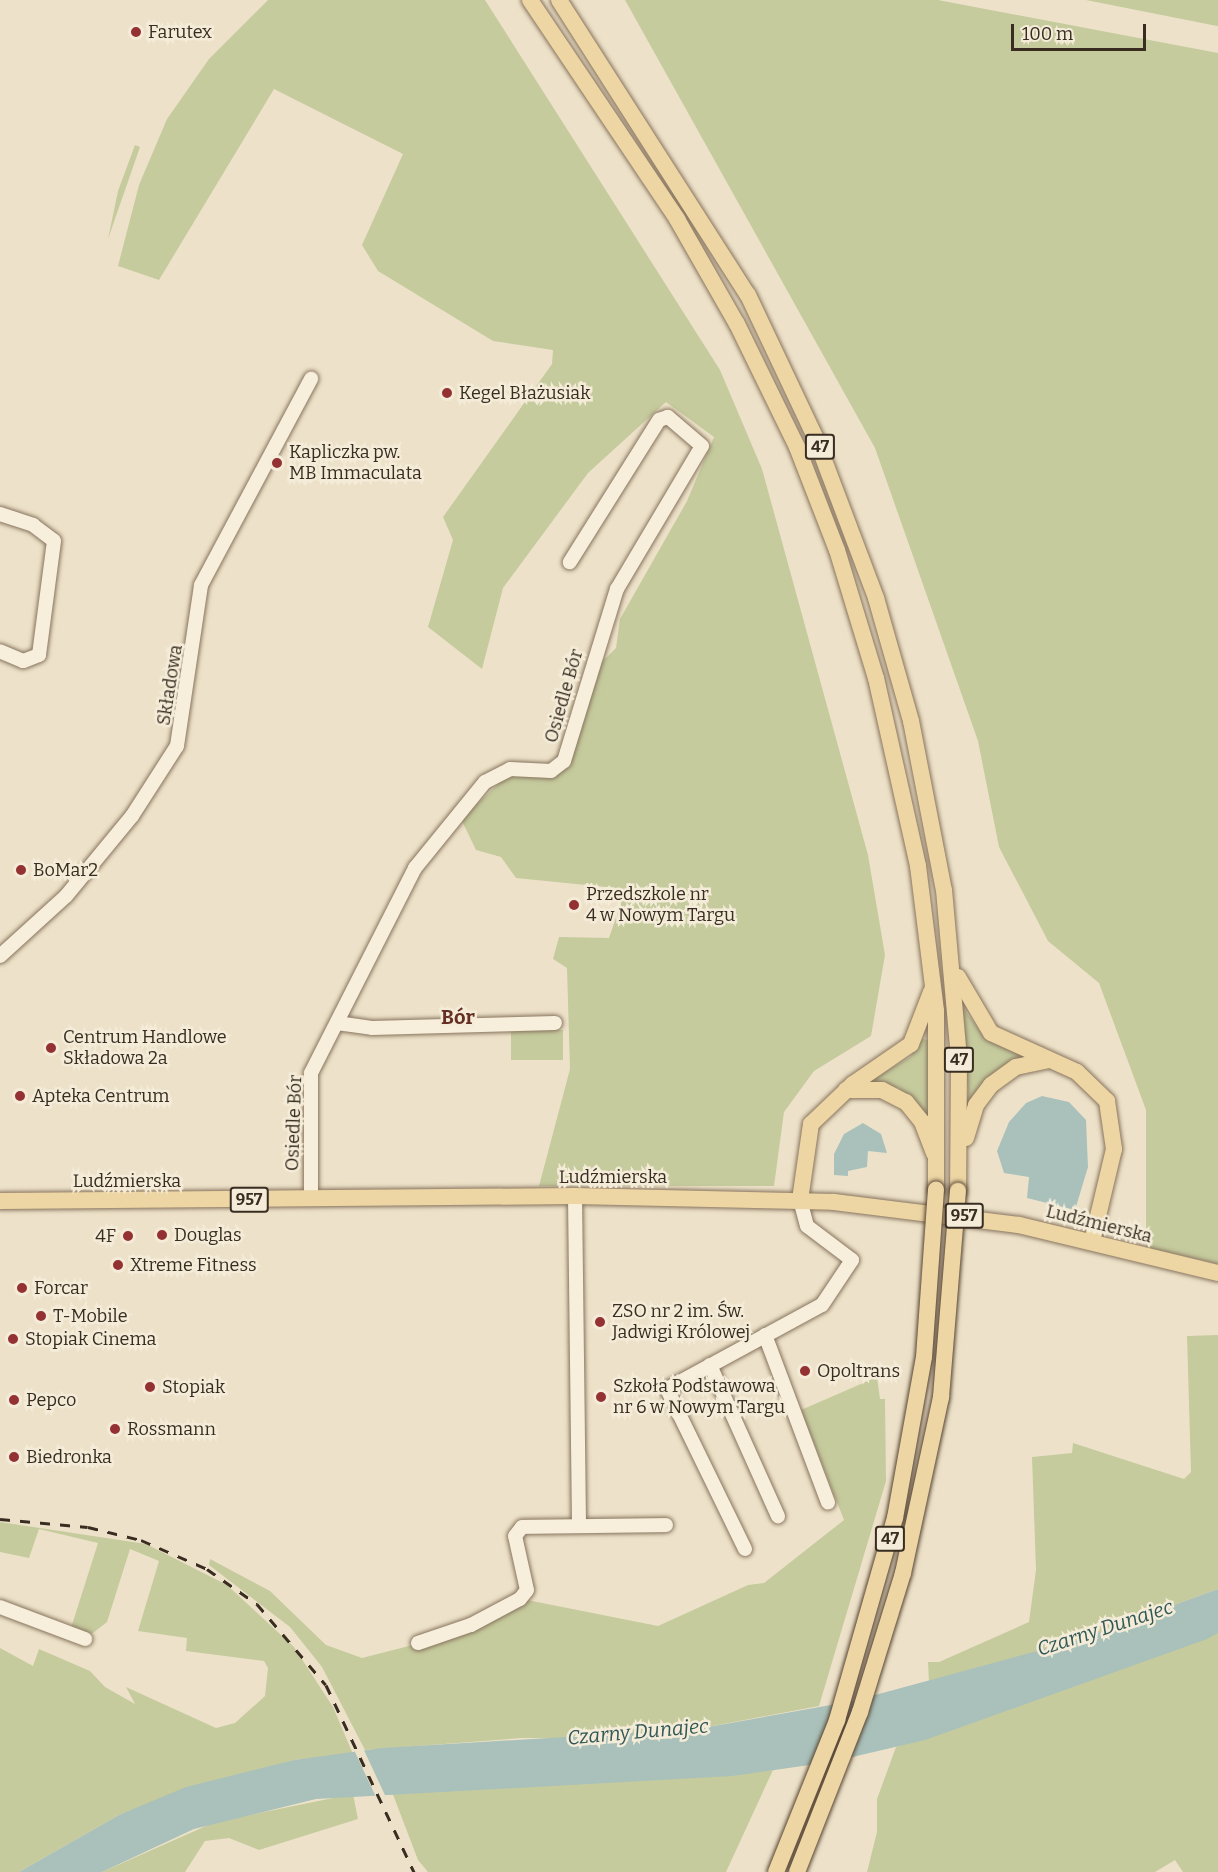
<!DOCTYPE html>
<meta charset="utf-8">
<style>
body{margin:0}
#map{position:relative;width:1218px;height:1872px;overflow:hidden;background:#ede2c9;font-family:Bitter,serif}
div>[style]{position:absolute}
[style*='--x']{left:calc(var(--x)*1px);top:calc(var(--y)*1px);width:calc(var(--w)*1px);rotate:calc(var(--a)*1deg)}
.green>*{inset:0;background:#c5cb9d;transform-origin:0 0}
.water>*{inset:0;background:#a9c1ba}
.pier>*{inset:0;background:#ede2c9;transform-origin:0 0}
.roads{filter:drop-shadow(0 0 2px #88745e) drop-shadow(0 0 2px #88745e)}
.minor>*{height:14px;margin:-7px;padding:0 7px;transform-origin:7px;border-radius:7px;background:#f7efdc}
.major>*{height:16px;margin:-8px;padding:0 8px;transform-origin:8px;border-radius:8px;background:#edd6a4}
.rail>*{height:3px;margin-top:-1.5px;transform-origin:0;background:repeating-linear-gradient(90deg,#392d21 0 10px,transparent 0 20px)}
.bridges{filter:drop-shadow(0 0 2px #564332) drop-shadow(0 0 2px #564332)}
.major-bridge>*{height:16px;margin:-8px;padding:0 8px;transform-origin:8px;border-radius:8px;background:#edd6a4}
.dots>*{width:16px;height:16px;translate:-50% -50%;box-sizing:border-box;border:3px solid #f4ecd8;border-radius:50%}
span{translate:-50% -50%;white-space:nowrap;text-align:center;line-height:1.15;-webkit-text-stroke:5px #f4ecd8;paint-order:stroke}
.shield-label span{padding:2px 4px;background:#f4ecd8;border:2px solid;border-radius:4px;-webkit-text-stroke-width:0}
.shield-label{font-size:16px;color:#392d21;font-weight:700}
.poi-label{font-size:18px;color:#392d21}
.left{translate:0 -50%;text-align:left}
.right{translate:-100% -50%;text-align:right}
.street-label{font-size:18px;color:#392d21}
.neighbourhood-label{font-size:20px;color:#643023;font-weight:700}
.water-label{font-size:20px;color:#315856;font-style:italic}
.scale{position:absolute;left:1011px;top:24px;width:135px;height:27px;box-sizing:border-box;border:3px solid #392d21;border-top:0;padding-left:8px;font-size:18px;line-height:21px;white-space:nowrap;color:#392d21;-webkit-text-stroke:4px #f4ecd8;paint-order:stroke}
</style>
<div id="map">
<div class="green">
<i style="clip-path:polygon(268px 0,485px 0,720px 370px,762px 469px,868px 855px,885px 955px,871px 1036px,814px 1071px,784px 1112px,774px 1186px,539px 1186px,570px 1069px,567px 968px,553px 959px,559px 937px,609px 938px,626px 889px,516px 878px,501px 857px,476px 850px,461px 819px,509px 774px,567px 765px,593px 671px,616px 648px,620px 619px,687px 501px,714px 437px,666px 402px,588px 473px,503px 588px,482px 669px,428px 627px,453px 540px,443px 517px,552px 364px,553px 350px,493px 341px,378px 271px,362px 245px,403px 154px,274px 89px,159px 280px,118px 266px,139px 185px,167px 119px,209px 59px)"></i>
<i style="clip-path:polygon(625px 0,938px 0,1218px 53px,1218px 1264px,1146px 1247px,1146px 1110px,1099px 983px,1048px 941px,999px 847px,978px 741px,875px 448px)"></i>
<i style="clip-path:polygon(1086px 0,1218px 0,1218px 26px,1217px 26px)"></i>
<i style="clip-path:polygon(135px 145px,140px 147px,108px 239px,118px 191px)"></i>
<i style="clip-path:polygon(961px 1005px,983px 1035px,1027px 1058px,992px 1075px,969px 1104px)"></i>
<i style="left:511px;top:1030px;width:52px;height:30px"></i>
<i style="clip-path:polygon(922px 1039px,929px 1040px,932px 1134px,899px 1088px,869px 1082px,910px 1057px)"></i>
<i style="clip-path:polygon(1218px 1335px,1218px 1589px,1081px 1639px,929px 1683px,928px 1662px,939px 1662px,1029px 1622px,1036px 1570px,1032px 1457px,1072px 1453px,1073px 1443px,1184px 1479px,1191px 1472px,1187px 1336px)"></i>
<i style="clip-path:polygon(877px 1377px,880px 1399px,885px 1399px,886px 1481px,819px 1706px,697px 1729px,615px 1738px,522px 1738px,365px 1750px,322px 1667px,290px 1627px,209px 1565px,210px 1559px,270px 1591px,326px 1645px,362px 1658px,444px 1637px,527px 1600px,658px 1626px,748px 1585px,764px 1583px,844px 1520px,801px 1410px)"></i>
<i style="clip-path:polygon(0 1522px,146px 1544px,227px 1585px,294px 1647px,333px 1707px,353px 1754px,294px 1760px,214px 1783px,119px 1815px,19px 1872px,0 1872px,0 1648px,33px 1666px,39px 1649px,90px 1671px,105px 1687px,135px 1704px,126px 1687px,216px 1728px,235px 1723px,265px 1696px,268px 1668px,264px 1661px,186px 1651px,187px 1638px,138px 1631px,159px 1561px,130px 1549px,107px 1622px,89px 1636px,71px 1628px,98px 1543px,39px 1529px,29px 1558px,0 1552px)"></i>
<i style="clip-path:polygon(1218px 1633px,1218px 1872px,1183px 1872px,1175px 1860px,1155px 1872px,867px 1872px,877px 1832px,877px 1799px,896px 1747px)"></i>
<i style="clip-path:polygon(773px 1770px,726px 1872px,428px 1872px,418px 1860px,392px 1792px)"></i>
<i style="clip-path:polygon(353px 1794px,358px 1819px,259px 1850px,229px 1838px,205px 1841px,185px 1872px,102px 1872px,215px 1822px)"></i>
</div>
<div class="water">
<i style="clip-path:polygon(1042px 1096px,1069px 1102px,1086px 1120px,1088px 1167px,1075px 1210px,1027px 1198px,1029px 1177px,1004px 1173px,997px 1151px,1009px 1122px,1026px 1103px)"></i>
<i style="clip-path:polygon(863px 1123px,881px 1134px,887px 1153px,868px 1151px,867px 1167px,848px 1171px,848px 1176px,834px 1175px,834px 1154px,844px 1134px)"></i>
<i style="clip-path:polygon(1218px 1589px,1218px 1633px,1207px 1639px,925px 1740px,831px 1762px,732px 1776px,316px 1799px,194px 1829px,102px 1872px,19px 1872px,119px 1815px,186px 1787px,294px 1760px,382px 1748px,697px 1729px,853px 1701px,1081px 1639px)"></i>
</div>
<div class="pier">
<i style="left:363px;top:1748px;width:53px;height:9px;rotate:65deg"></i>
</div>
<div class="roads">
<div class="minor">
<i style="--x:0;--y:514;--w:35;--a:18"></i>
<i style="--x:33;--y:525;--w:26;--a:37"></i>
<i style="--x:54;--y:541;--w:115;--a:97.5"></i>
<i style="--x:39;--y:655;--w:17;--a:159"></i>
<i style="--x:23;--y:661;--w:25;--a:-157"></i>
<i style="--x:0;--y:956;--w:89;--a:-42.3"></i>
<i style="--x:66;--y:896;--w:104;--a:-50.5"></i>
<i style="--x:132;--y:816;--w:83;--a:-57.3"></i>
<i style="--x:177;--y:746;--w:163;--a:-81.5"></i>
<i style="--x:201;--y:585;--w:234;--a:-61.9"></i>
<i style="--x:337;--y:1023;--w:35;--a:8"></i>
<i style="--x:372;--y:1028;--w:183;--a:-1.6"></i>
<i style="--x:575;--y:1196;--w:326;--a:89.3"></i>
<i style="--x:311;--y:1199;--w:126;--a:-90"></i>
<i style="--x:311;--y:1073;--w:230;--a:-63.1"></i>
<i style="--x:415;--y:868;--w:111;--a:-50.9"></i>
<i style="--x:485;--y:782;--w:28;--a:-27"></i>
<i style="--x:510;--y:769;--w:41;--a:2.8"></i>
<i style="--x:551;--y:771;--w:16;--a:-38"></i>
<i style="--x:564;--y:761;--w:180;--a:-72.9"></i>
<i style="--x:617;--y:589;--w:166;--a:-59.3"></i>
<i style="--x:702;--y:446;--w:45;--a:-139.5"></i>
<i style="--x:668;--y:417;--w:9;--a:162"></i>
<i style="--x:659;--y:420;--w:168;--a:122.1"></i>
<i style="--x:765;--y:1335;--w:179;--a:69.4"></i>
<i style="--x:710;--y:1365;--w:166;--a:65.8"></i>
<i style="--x:745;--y:1549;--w:178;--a:-116"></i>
<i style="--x:667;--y:1389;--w:176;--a:-28.5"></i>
<i style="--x:822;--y:1305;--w:54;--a:-56.3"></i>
<i style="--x:852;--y:1260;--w:56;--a:-142.9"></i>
<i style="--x:807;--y:1226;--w:27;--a:-105"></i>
<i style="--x:0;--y:1607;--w:91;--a:20.6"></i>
<i style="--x:418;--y:1643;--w:56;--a:-18.8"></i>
<i style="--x:471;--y:1625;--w:55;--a:-28"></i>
<i style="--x:520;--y:1599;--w:11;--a:-52"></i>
<i style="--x:527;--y:1590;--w:55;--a:-102.5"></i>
<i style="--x:515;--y:1536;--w:11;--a:-52"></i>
<i style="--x:522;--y:1527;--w:144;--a:-0.8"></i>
</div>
<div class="major">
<i style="--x:530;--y:0;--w:264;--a:56.1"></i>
<i style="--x:677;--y:219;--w:121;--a:60.3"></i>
<i style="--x:737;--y:324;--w:137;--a:64"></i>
<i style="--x:797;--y:447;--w:110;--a:68.8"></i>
<i style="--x:837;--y:550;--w:134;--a:73.1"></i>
<i style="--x:876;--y:678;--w:193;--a:77.4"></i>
<i style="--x:918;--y:866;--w:146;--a:82.9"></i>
<i style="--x:936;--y:1011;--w:178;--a:90"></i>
<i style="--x:559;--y:0;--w:350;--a:57.4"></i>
<i style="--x:748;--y:295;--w:159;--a:64.7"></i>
<i style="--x:816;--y:439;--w:170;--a:69.3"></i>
<i style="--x:876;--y:598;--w:128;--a:74.1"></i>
<i style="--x:911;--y:721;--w:172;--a:79"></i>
<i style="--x:944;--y:890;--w:169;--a:84.9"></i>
<i style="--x:959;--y:1058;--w:133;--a:90.4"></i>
<i style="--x:958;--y:977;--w:65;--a:59.5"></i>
<i style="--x:991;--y:1033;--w:94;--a:24.4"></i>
<i style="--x:1077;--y:1072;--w:42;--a:44"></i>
<i style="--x:1107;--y:1101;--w:49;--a:81.7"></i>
<i style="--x:1114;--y:1149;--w:95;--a:103.4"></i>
<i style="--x:846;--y:1090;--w:36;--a:0"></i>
<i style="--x:882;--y:1090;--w:27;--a:27"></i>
<i style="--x:906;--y:1102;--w:26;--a:51"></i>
<i style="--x:922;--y:1122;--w:34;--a:69"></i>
<i style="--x:966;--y:1138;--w:34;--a:-73"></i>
<i style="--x:976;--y:1105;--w:25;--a:-53"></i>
<i style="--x:991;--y:1085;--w:31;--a:-36"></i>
<i style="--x:1016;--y:1067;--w:34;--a:-12"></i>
<i style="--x:800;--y:1200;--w:77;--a:-81.8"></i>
<i style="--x:811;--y:1124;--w:58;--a:-43.6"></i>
<i style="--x:853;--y:1084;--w:70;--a:-34.6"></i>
<i style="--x:911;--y:1044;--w:56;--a:-69"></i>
<i style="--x:0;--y:1201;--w:575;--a:-0.5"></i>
<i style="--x:575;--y:1196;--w:259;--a:1.3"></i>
<i style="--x:834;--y:1202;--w:186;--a:7.1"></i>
<i style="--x:1019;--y:1225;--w:205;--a:13.6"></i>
</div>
</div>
<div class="rail">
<i style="--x:0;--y:1519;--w:88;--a:5.2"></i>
<i style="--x:88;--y:1527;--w:55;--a:13.8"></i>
<i style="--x:141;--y:1540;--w:72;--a:23.7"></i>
<i style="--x:207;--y:1569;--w:61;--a:35"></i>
<i style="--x:257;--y:1604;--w:106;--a:49.6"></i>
<i style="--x:326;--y:1685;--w:207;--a:64.8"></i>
</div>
<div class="bridges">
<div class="major-bridge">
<i style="--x:776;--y:1872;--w:164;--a:-68.1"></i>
<i style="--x:837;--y:1720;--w:210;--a:-74"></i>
<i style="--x:895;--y:1518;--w:164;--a:-79.8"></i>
<i style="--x:924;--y:1357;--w:168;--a:-85.9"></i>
<i style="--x:797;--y:1872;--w:172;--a:-68.5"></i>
<i style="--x:860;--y:1712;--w:145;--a:-72.8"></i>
<i style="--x:903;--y:1573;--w:180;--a:-77.8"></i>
<i style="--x:941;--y:1397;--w:207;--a:-85.3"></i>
</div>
</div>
<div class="dots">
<i style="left:136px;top:32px;background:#943132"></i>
<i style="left:447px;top:393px;background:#943132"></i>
<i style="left:277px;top:463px;background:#943132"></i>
<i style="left:21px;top:870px;background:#943132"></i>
<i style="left:574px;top:905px;background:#943132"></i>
<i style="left:51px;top:1048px;background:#943132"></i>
<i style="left:20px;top:1096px;background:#943132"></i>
<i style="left:162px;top:1235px;background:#943132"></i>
<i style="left:128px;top:1236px;background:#943132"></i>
<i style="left:118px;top:1265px;background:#943132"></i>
<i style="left:22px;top:1288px;background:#943132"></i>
<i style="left:41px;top:1316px;background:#943132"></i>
<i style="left:600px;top:1322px;background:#943132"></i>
<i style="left:13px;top:1339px;background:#943132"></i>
<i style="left:805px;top:1371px;background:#943132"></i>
<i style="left:150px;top:1387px;background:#943132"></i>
<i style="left:601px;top:1397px;background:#943132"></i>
<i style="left:14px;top:1400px;background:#943132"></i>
<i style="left:115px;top:1429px;background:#943132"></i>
<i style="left:14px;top:1457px;background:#943132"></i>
</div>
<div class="shield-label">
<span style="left:820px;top:447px">47</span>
<span style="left:959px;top:1060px">47</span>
<span style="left:249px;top:1200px">957</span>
<span style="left:964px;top:1216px">957</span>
<span style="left:890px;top:1539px">47</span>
</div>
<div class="poi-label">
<span class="left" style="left:148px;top:32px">Farutex</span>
<span class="left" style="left:459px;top:393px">Kegel Błażusiak</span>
<span class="left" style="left:289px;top:463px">Kapliczka pw.<br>MB Immaculata</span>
<span class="left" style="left:33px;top:870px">BoMar2</span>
<span class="left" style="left:586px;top:905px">Przedszkole nr<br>4 w Nowym Targu</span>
<span class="left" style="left:63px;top:1048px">Centrum Handlowe<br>Składowa 2a</span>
<span class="left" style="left:32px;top:1096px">Apteka Centrum</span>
<span class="left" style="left:174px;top:1235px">Douglas</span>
<span class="right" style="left:116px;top:1236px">4F</span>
<span class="left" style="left:130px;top:1265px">Xtreme Fitness</span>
<span class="left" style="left:34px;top:1288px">Forcar</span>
<span class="left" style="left:612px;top:1322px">ZSO nr 2 im. Św.<br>Jadwigi Królowej</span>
<span class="left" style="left:53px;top:1316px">T-Mobile</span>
<span class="left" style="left:25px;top:1339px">Stopiak Cinema</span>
<span class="left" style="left:817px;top:1371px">Opoltrans</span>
<span class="left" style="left:162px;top:1387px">Stopiak</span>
<span class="left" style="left:613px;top:1397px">Szkoła Podstawowa<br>nr 6 w Nowym Targu</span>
<span class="left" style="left:26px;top:1400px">Pepco</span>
<span class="left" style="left:127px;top:1429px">Rossmann</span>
<span class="left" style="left:26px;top:1457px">Biedronka</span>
</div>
<div class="street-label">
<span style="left:170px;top:685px;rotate:-81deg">Składowa</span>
<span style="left:564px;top:696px;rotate:-74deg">Osiedle Bór</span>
<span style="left:294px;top:1123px;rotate:-88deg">Osiedle Bór</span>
<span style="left:613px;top:1177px">Ludźmierska</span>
<span style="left:127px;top:1181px">Ludźmierska</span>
<span style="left:1099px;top:1224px;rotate:14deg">Ludźmierska</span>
</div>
<div class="neighbourhood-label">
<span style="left:458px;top:1017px">Bór</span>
</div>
<div class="water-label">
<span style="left:1105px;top:1628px;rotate:-18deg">Czarny Dunajec</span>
<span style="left:638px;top:1732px;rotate:-5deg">Czarny Dunajec</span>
</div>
<div class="scale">100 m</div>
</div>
